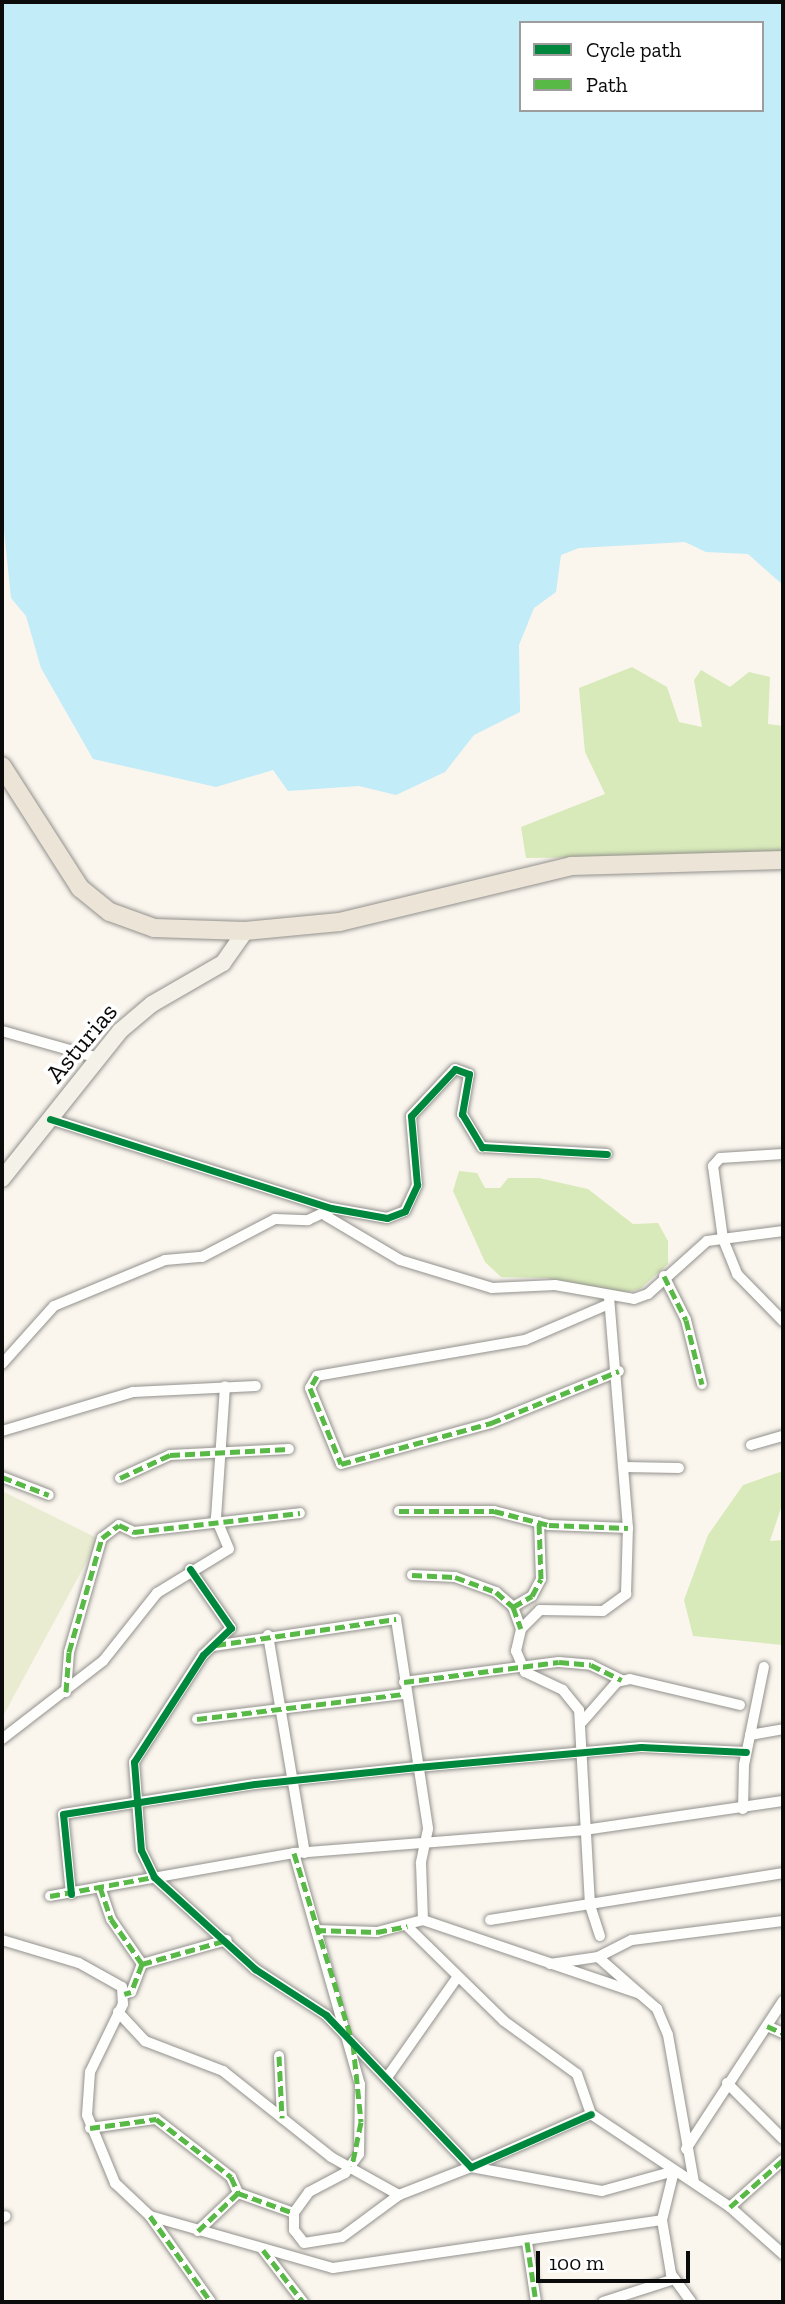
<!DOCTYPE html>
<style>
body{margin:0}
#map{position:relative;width:785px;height:2304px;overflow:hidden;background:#faf6ee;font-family:"Zilla Slab",serif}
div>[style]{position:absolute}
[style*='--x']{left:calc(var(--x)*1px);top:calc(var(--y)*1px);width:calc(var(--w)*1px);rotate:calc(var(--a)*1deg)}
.forest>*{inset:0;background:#d8eab9}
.cemetery>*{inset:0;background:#e9ecd1}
.water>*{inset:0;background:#c1ecf8}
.roads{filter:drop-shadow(0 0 2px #93918d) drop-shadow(0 0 2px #93918d)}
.street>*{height:10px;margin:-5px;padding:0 5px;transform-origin:5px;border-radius:5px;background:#fefefc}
.secondary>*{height:16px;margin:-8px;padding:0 8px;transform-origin:8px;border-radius:8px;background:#f4f1e8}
.primary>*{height:18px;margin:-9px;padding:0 9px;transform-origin:9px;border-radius:9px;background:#ece4d6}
.quiet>*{height:5px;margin-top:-2.5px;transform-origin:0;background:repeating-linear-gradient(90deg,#58b947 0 10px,transparent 0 15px)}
.cycleway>*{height:7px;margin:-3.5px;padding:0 3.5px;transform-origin:3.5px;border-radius:3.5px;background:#00873e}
span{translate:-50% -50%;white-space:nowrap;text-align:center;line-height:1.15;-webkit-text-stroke:7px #fff;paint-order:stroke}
.street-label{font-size:26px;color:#0b0b0b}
.frame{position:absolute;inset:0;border:4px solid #0b0b0b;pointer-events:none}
.legend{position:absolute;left:519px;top:21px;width:245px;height:91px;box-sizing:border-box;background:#fff;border:2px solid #9d9d9d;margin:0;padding:9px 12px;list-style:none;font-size:21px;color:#0b0b0b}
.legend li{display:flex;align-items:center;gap:14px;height:35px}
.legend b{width:35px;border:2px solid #9d9d9d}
.scale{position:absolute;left:536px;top:2251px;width:154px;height:32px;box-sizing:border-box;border:4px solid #0b0b0b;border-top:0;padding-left:9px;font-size:21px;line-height:24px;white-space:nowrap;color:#0b0b0b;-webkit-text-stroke:5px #fff;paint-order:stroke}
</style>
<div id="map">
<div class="forest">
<i style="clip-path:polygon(632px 667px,667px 687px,679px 722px,702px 727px,694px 680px,701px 670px,730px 687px,749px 672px,770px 677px,768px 724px,783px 726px,783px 855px,526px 858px,521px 827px,605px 794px,585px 752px,579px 688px)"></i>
<i style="clip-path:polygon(459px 1171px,477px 1173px,485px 1188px,500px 1188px,508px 1178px,539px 1178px,588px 1189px,633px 1224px,658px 1223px,668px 1241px,668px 1264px,640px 1289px,623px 1293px,546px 1278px,501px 1277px,485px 1262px,453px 1191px)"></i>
<i style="clip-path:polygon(783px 1471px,783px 1502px,770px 1541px,783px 1540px,783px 1645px,693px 1636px,684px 1600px,708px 1535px,743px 1485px)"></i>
</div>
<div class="cemetery">
<i style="clip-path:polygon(2px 1491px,99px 1539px,2px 1718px)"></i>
</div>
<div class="water">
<i style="clip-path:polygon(evenodd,2px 2px,783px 2px,783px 585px,748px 554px,706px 552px,685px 542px,579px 548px,561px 555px,556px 592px,534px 608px,519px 645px,520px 712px,474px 735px,445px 772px,396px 795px,359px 786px,288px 791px,273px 770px,216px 787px,93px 759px,41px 668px,26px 616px,11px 598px,2px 511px,2px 2px,521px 23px,762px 23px,762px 110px,521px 110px,521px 23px)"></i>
</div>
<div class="roads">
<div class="street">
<i style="--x:2;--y:1031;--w:100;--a:15.7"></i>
<i style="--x:50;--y:1119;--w:295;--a:17.6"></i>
<i style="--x:331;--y:1208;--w:57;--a:10.1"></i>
<i style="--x:387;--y:1218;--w:19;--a:-21"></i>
<i style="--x:405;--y:1211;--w:29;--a:-65"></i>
<i style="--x:417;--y:1185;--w:69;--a:-95"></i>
<i style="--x:411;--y:1116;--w:64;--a:-46.9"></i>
<i style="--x:455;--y:1069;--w:15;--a:20"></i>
<i style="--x:469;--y:1074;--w:41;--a:99.9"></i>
<i style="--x:462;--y:1114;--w:39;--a:59"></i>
<i style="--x:482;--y:1147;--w:125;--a:3.2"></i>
<i style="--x:783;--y:1154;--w:63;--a:176.4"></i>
<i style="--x:720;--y:1158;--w:11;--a:131"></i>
<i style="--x:713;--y:1166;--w:74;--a:82.2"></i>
<i style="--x:723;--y:1239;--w:38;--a:68"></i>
<i style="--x:737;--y:1274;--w:66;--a:45.6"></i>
<i style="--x:326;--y:1216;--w:86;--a:30.7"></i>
<i style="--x:400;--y:1260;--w:96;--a:16.9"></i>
<i style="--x:492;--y:1288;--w:63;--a:-2.7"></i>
<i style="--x:555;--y:1285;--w:80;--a:10"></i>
<i style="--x:634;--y:1299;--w:15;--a:-20"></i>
<i style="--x:648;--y:1294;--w:79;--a:-41.9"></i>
<i style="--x:707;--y:1241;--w:77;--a:-7.5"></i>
<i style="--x:664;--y:1276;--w:49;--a:63.4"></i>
<i style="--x:686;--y:1320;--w:66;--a:76"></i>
<i style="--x:609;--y:1304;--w:91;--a:156.8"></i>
<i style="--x:525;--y:1340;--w:211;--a:170.2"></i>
<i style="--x:317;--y:1376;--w:14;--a:120"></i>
<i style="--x:310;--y:1388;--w:82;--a:67.8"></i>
<i style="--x:341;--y:1464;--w:156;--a:-15.3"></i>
<i style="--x:491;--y:1423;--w:138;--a:-22.1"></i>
<i style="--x:2;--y:1364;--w:78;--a:-48.1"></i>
<i style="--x:54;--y:1306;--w:120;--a:-22.5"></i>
<i style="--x:165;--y:1260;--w:37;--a:-5"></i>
<i style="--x:202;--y:1257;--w:82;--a:-27.5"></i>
<i style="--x:275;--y:1219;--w:33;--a:2"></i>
<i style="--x:308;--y:1220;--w:23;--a:-25"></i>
<i style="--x:2;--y:1431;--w:137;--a:-16.6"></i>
<i style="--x:133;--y:1392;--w:123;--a:-2.8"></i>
<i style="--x:751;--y:1445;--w:33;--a:-16"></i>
<i style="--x:624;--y:1467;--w:55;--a:1"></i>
<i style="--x:2;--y:1477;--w:50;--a:21"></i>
<i style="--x:120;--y:1478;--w:55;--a:-24.7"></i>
<i style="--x:170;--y:1455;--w:119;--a:-2.9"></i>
<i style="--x:399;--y:1511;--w:95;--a:0"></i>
<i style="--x:494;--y:1511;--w:57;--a:14.3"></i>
<i style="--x:549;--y:1525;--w:79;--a:2.2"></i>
<i style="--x:190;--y:1569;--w:72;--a:55.2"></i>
<i style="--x:231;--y:1628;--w:39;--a:136"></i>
<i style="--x:203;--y:1655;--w:127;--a:122.8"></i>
<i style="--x:134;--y:1762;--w:88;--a:85.5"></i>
<i style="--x:141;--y:1850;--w:30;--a:64"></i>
<i style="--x:154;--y:1877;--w:137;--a:42.3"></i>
<i style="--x:255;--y:1969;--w:85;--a:32.9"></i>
<i style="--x:326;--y:2015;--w:210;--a:46.4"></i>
<i style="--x:471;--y:2167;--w:131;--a:-23.8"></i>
<i style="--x:412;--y:1575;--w:43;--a:2.7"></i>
<i style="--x:455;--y:1577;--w:44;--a:20.1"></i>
<i style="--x:496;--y:1592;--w:23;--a:41"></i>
<i style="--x:513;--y:1607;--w:23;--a:70"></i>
<i style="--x:513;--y:1607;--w:22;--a:-30"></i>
<i style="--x:532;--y:1596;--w:19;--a:-62"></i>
<i style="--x:541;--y:1579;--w:57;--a:-92"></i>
<i style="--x:268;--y:1635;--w:221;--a:80.4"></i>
<i style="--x:213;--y:1646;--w:185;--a:-8.4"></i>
<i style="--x:396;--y:1619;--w:212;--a:81.3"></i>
<i style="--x:428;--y:1829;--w:35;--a:102"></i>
<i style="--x:421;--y:1863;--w:57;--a:88"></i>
<i style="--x:404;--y:1682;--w:156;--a:-7.4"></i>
<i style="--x:559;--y:1662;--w:32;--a:5"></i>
<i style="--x:591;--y:1665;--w:34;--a:26"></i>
<i style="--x:66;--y:1692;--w:40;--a:-85.7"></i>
<i style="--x:69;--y:1652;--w:119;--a:-73.9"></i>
<i style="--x:102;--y:1538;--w:21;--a:-37"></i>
<i style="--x:119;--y:1525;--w:17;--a:25"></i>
<i style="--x:134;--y:1532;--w:167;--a:-6.5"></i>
<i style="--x:197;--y:1719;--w:209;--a:-6.9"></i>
<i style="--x:582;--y:1722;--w:53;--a:-48.8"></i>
<i style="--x:617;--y:1682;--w:13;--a:-13"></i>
<i style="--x:630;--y:1679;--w:113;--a:13.3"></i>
<i style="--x:750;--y:1735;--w:34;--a:-10"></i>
<i style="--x:2;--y:1739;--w:128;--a:-37.7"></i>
<i style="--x:103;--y:1661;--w:87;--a:-51.5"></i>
<i style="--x:157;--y:1593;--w:84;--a:-31.4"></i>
<i style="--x:229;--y:1549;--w:34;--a:-113"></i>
<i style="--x:216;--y:1518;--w:132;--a:-86.1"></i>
<i style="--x:743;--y:1809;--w:44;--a:-88.7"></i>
<i style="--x:744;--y:1765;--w:100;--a:-78.5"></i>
<i style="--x:294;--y:1853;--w:240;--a:74.1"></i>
<i style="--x:360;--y:2084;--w:70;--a:90.8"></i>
<i style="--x:359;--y:2154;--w:24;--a:126"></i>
<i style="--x:345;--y:2173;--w:41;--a:152.2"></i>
<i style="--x:309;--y:2192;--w:26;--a:126"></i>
<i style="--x:294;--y:2213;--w:17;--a:90"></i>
<i style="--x:294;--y:2230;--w:16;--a:52"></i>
<i style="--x:304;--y:2243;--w:38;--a:-9"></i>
<i style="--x:342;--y:2237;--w:71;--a:-36.4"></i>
<i style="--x:399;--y:2195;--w:77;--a:-21.3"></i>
<i style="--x:471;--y:2167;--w:133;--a:10.4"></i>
<i style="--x:602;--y:2191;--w:75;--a:-15.5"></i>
<i style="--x:100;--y:1887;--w:34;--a:71"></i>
<i style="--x:111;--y:1919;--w:55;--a:55.4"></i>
<i style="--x:142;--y:1964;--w:30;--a:111"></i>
<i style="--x:131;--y:1992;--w:7;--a:164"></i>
<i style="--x:71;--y:1894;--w:80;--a:-95.7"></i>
<i style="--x:63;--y:1814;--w:194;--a:-8.9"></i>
<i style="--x:255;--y:1784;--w:163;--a:-6"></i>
<i style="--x:417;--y:1767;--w:225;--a:-5.1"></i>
<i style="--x:641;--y:1747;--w:105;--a:2.7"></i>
<i style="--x:50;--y:1896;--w:248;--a:-10"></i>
<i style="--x:294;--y:1853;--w:291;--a:-4.5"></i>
<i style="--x:584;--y:1830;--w:201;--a:-8.3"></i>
<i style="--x:490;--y:1920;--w:297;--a:-9.1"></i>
<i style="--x:407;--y:1926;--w:136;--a:44.4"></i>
<i style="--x:504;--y:2021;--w:90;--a:36"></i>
<i style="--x:577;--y:2074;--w:42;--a:70.7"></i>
<i style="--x:591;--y:2114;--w:167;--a:33.8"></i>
<i style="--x:730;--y:2207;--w:71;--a:41.6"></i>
<i style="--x:316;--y:1930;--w:61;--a:1.9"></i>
<i style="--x:377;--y:1932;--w:48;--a:-14.6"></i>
<i style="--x:423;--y:1920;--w:229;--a:18.8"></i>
<i style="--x:640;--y:1994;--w:23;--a:41"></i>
<i style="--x:657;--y:2009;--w:28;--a:67"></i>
<i style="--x:668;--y:2035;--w:149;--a:80"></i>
<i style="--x:600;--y:1936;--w:33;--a:-108"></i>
<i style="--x:590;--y:1905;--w:195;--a:-93.2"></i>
<i style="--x:579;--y:1710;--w:26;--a:-129"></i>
<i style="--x:563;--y:1690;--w:42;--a:-154.7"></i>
<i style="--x:525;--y:1672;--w:23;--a:-113"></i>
<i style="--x:516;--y:1651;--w:23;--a:-77"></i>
<i style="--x:521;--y:1629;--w:27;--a:-45"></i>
<i style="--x:540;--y:1610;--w:63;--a:0.9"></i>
<i style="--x:603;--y:1611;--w:29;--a:-36"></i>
<i style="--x:626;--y:1594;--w:66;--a:-88.3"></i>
<i style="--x:628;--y:1528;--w:232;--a:-94.7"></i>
<i style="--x:2;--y:1940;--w:80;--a:16.6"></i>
<i style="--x:79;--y:1963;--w:49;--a:29.2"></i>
<i style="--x:122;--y:1987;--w:17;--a:87"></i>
<i style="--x:123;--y:2004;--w:76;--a:115.9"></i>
<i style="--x:90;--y:2072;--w:43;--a:94"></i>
<i style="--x:87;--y:2115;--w:74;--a:67.6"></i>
<i style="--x:115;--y:2183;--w:48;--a:43.3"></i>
<i style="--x:150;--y:2216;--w:190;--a:15.9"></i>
<i style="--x:333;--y:2268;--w:332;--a:-8.3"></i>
<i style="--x:598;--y:1957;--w:38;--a:-27"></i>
<i style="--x:632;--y:1940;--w:152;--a:-7.2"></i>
<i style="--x:142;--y:1964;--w:88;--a:-15.8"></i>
<i style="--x:550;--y:1964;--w:49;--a:-8.3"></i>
<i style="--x:598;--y:1957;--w:56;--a:41.4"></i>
<i style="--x:118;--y:2012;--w:40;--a:47"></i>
<i style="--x:145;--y:2041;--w:84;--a:21"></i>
<i style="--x:223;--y:2071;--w:138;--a:38.5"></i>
<i style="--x:331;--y:2157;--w:78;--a:29.2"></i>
<i style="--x:767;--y:2026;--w:17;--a:24"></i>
<i style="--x:279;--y:2056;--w:62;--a:87.2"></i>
<i style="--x:388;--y:2076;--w:120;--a:-54.9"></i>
<i style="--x:727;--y:2083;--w:79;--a:45"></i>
<i style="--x:90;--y:2128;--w:67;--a:-7.8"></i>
<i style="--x:156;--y:2119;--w:95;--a:37.7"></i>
<i style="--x:231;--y:2177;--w:17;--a:66"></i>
<i style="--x:238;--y:2193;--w:59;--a:19.7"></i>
<i style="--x:686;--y:2149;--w:177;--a:-56.8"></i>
<i style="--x:674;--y:2171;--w:50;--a:103.8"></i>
<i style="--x:662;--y:2220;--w:55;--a:80.5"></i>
<i style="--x:671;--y:2274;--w:34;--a:54"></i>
<i style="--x:730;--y:2207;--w:71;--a:-41.6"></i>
<i style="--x:150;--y:2216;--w:105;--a:54.7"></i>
<i style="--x:2;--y:2218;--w:4;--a:-27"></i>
<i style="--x:198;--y:2231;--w:55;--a:-43.5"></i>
<i style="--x:527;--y:2242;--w:61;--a:81.5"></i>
<i style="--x:263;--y:2250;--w:66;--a:52.4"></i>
<i style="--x:603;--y:2302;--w:75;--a:-17.9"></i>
</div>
<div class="secondary">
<i style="--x:2;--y:1179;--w:189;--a:-51.4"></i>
<i style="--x:120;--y:1031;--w:42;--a:-40.2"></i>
<i style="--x:152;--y:1004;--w:82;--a:-30"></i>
<i style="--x:223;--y:963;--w:39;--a:-55"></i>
</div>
<div class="primary">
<i style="--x:2;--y:766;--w:145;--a:57.4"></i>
<i style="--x:80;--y:888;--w:38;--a:39"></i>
<i style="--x:110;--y:912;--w:47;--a:20"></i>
<i style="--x:154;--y:928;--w:91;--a:1.9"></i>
<i style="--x:245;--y:931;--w:95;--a:-5.4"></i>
<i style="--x:340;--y:922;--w:238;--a:-13.6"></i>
<i style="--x:571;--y:866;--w:212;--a:-1.6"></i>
</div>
</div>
<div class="quiet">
<i style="--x:664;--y:1276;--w:49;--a:63.4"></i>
<i style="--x:686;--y:1320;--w:66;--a:76"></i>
<i style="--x:317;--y:1376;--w:14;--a:120"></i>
<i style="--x:310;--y:1388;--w:82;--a:67.8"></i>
<i style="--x:341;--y:1464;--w:156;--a:-15.3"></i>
<i style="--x:491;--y:1423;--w:138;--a:-22.1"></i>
<i style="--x:2;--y:1477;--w:50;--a:21"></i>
<i style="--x:120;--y:1478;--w:55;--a:-24.7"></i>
<i style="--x:170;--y:1455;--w:119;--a:-2.9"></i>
<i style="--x:399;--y:1511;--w:95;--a:0"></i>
<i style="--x:494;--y:1511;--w:57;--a:14.3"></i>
<i style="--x:549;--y:1525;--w:79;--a:2.2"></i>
<i style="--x:412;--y:1575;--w:43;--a:2.7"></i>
<i style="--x:455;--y:1577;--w:44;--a:20.1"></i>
<i style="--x:496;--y:1592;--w:23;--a:41"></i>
<i style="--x:513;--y:1607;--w:23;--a:70"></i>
<i style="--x:513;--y:1607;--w:22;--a:-30"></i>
<i style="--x:532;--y:1596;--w:19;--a:-62"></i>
<i style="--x:541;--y:1579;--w:57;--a:-92"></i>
<i style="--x:216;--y:1645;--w:182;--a:-8.2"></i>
<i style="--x:404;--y:1682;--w:156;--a:-7.4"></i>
<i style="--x:559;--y:1662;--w:32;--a:5"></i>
<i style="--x:591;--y:1665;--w:34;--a:26"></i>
<i style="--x:66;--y:1692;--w:40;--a:-85.7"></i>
<i style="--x:69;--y:1652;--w:119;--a:-73.9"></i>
<i style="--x:102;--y:1538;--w:21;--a:-37"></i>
<i style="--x:119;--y:1525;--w:17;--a:25"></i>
<i style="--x:134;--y:1532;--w:167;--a:-6.5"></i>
<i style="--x:197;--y:1719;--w:209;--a:-6.9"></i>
<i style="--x:294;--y:1853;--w:200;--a:72.8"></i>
<i style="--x:353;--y:2044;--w:78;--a:84.1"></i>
<i style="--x:361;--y:2122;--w:45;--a:101.6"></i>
<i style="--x:100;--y:1887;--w:34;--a:71"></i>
<i style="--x:111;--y:1919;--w:55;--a:55.4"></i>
<i style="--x:142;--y:1964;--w:30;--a:111"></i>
<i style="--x:131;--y:1992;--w:7;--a:164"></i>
<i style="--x:50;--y:1896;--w:106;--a:-10.4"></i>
<i style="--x:316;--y:1930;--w:61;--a:1.9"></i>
<i style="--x:377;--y:1932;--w:31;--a:-11"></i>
<i style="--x:142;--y:1964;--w:88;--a:-15.8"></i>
<i style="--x:767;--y:2026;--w:17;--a:24"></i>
<i style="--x:279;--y:2056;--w:62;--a:87.2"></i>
<i style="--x:90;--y:2128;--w:67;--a:-7.8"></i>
<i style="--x:156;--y:2119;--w:95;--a:37.7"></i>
<i style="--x:231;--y:2177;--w:17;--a:66"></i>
<i style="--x:238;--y:2193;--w:59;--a:19.7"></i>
<i style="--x:730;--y:2207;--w:71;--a:-41.6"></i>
<i style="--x:150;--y:2216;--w:105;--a:54.7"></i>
<i style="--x:198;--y:2231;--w:55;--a:-43.5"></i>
<i style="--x:527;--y:2242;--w:61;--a:81.5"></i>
<i style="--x:263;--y:2250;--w:66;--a:52.4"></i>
</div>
<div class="cycleway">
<i style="--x:50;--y:1119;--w:295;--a:17.6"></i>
<i style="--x:331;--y:1208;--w:57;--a:10.1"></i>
<i style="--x:387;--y:1218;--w:19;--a:-21"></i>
<i style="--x:405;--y:1211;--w:29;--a:-65"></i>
<i style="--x:417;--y:1185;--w:69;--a:-95"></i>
<i style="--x:411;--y:1116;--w:64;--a:-46.9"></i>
<i style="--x:455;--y:1069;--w:15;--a:20"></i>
<i style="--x:469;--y:1074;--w:41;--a:99.9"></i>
<i style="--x:462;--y:1114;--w:39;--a:59"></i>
<i style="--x:482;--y:1147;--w:125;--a:3.2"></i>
<i style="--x:190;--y:1569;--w:72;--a:55.2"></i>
<i style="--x:231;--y:1628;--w:39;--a:136"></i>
<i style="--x:203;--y:1655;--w:127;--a:122.8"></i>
<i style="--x:134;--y:1762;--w:88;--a:85.5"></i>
<i style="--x:141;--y:1850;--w:30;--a:64"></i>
<i style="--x:154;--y:1877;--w:137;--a:42.3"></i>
<i style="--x:255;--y:1969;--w:85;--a:32.9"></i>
<i style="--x:326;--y:2015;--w:210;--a:46.4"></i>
<i style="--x:471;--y:2167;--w:131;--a:-23.8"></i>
<i style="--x:71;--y:1894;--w:80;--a:-95.7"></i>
<i style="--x:63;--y:1814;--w:194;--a:-8.9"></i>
<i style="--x:255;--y:1784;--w:163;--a:-6"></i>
<i style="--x:417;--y:1767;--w:225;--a:-5.1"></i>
<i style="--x:641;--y:1747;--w:105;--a:2.7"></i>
</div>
<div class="street-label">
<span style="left:82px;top:1043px;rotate:-50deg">Asturias</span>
</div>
<div class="frame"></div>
<ul class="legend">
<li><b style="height:9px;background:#00873e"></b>Cycle path</li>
<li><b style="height:9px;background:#58b947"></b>Path</li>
</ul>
<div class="scale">100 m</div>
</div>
